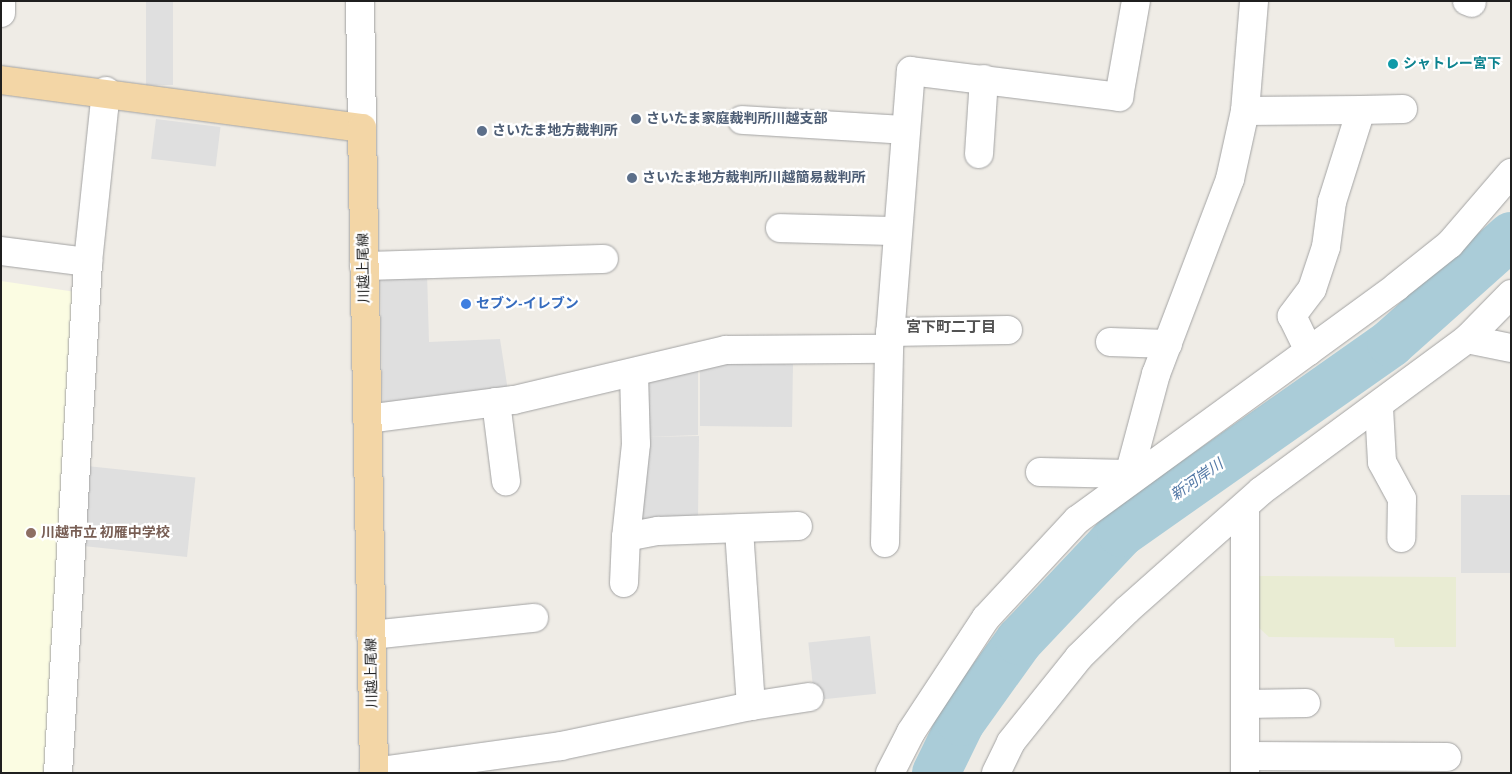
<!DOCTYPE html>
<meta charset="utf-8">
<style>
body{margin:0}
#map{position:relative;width:1512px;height:774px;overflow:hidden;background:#efece6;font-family:"Source Sans 3","Noto Sans JP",sans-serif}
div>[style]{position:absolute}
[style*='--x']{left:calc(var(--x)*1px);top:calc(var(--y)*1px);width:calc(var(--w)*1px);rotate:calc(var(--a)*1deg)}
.education>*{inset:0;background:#fbfce2}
.farmland>*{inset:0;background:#e9ecd3}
.parking>*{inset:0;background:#dfdfdf;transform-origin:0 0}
.river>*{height:48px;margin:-24px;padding:0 24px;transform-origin:24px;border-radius:24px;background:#aaccd8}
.roads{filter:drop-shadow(0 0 1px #a3a3a3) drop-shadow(0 0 1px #a3a3a3)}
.minor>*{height:28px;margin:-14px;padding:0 14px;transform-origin:14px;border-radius:14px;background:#fff}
.major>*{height:28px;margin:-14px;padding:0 14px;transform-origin:14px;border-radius:14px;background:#f3d6a6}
.dots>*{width:14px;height:14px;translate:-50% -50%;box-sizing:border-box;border:2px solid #fff;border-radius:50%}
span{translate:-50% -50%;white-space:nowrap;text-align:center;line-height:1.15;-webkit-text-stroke:4.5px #fff;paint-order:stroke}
.culture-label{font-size:14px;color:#0d838f;font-weight:700}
.left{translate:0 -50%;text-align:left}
.service-label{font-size:14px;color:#4e5e75;font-weight:700}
.street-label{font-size:14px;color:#1f1f1f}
.shop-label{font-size:14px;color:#366cbe;font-weight:700}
.education-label{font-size:14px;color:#785e54;font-weight:700}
.neighbourhood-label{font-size:15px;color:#525252;font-weight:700}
.water-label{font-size:15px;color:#5479a6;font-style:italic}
.frame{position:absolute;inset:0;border:2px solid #1f1f1f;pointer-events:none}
</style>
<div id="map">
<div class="education">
<i style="clip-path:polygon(1px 281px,76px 292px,45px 773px,1px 773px)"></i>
</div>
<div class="farmland">
<i style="clip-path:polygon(1257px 576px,1456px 577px,1456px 647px,1395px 647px,1394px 638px,1269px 637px,1256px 625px)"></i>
</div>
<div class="parking">
<i style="left:146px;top:1px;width:27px;height:84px"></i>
<i style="left:156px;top:119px;width:65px;height:40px;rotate:7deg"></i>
<i style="clip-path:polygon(427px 272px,429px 342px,500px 339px,508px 391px,383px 412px,380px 273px)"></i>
<i style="clip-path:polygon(728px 363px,793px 364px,792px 427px,700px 426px,700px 368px)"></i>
<i style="clip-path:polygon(698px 369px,698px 435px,645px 437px,699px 436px,698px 519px,645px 525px,637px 519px,643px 380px)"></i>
<i style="left:87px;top:466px;width:109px;height:80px;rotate:6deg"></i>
<i style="left:1461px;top:495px;width:50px;height:78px"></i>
<i style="left:870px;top:636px;width:58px;height:62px;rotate:84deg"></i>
</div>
<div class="river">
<i style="--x:936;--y:773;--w:57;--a:-63.9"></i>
<i style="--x:961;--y:722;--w:100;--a:-54.4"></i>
<i style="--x:1019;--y:641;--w:149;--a:-46.6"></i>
<i style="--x:1121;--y:533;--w:330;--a:-35.1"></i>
<i style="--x:1391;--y:343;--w:161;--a:-41.7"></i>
</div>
<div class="roads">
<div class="minor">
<i style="--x:360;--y:1;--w:127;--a:89.1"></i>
<i style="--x:1467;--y:1;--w:5;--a:22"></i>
<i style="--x:1;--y:13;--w:12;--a:-90"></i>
<i style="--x:1361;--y:110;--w:42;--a:-1.4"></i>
<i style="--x:1245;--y:111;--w:116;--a:-0.5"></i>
<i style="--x:1361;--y:110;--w:96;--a:107.5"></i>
<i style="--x:1332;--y:202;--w:45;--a:97.6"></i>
<i style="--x:1326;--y:247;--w:44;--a:108.4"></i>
<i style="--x:1312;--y:289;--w:34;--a:127"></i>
<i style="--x:1292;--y:316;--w:39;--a:64"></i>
<i style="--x:742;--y:120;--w:164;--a:3.5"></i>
<i style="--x:979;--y:154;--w:75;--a:-86.2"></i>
<i style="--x:780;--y:228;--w:117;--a:1.5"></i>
<i style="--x:1;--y:251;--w:88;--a:7.2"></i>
<i style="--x:364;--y:266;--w:240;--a:-1.7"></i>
<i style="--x:890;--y:332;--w:118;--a:-1"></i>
<i style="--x:1467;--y:339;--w:45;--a:11.6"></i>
<i style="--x:1110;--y:342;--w:58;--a:2"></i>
<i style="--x:634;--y:374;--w:70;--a:88.4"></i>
<i style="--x:636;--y:444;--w:94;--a:96.1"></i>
<i style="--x:626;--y:537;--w:33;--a:-11"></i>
<i style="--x:658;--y:531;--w:140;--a:-2"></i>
<i style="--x:496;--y:402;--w:80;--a:82.8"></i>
<i style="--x:1379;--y:408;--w:54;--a:86.8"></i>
<i style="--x:1382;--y:462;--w:42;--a:61.6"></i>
<i style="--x:1402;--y:499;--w:39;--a:91"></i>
<i style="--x:367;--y:419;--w:148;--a:-7.4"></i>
<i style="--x:514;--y:400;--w:218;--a:-13.3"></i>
<i style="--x:726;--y:350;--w:163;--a:-0.4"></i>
<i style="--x:889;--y:349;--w:279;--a:-85.5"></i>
<i style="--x:911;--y:71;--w:210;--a:7.1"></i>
<i style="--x:1119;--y:97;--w:97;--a:-80"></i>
<i style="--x:1040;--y:472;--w:89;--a:1.3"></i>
<i style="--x:1127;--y:482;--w:112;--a:-75"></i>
<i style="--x:1156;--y:374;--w:209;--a:-69.2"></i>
<i style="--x:1230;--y:179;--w:70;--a:-77.6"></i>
<i style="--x:1245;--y:111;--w:110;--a:-85.3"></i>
<i style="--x:885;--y:543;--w:194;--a:-88.8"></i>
<i style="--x:624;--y:583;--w:46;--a:-87.5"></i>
<i style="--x:371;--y:635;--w:164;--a:-6"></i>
<i style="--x:1245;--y:704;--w:61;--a:-0.9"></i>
<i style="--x:751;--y:706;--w:59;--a:-8.8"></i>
<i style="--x:1245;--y:756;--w:202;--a:0.3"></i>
<i style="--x:374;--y:772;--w:189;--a:-7.9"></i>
<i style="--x:561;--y:746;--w:194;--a:-11.9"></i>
<i style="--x:751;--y:706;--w:178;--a:-93.9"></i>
<i style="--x:58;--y:773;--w:512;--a:-86.64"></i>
<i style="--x:88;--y:262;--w:172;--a:-84"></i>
<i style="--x:890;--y:773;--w:46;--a:-62.9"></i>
<i style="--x:911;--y:732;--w:136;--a:-56.7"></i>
<i style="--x:986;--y:618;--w:134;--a:-47.1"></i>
<i style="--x:1077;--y:520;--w:395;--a:-36.1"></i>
<i style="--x:1396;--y:287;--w:69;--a:-38.5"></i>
<i style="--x:1450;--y:244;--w:94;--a:-49.3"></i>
<i style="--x:996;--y:773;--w:34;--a:-64"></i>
<i style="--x:1011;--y:742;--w:109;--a:-51.3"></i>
<i style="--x:1079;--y:657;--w:67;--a:-44.4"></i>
<i style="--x:1127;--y:610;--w:179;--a:-41.6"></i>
<i style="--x:1261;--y:491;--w:256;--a:-36.4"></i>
<i style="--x:1467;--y:339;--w:63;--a:-45.6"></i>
<i style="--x:1245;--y:773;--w:266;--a:-90"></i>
</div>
<div class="major">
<i style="--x:1;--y:80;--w:364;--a:7.6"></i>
<i style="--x:362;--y:128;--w:645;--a:88.93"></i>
</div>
</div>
<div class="dots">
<i style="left:1393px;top:64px;background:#0f9aa8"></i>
<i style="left:636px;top:119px;background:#5c6f8a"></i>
<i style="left:482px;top:131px;background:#5c6f8a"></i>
<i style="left:632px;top:178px;background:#5c6f8a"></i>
<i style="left:466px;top:304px;background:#3f7fe0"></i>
<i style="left:31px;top:533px;background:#8d6e63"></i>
</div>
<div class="culture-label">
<span class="left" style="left:1403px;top:64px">シャトレー宮下</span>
</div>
<div class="service-label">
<span class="left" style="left:646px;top:119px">さいたま家庭裁判所川越支部</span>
<span class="left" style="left:492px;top:131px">さいたま地方裁判所</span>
<span class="left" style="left:642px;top:178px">さいたま地方裁判所川越簡易裁判所</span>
</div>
<div class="street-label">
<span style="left:364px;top:268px;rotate:-91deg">川越上尾線</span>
<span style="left:372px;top:673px;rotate:-91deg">川越上尾線</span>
</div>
<div class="shop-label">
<span class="left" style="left:476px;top:304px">セブン-イレブン</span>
</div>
<div class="education-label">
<span class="left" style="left:41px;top:533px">川越市立 初雁中学校</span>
</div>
<div class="neighbourhood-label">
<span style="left:951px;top:328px">宮下町二丁目</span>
</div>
<div class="water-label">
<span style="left:1197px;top:480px;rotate:-35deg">新河岸川</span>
</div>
<div class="frame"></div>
</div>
